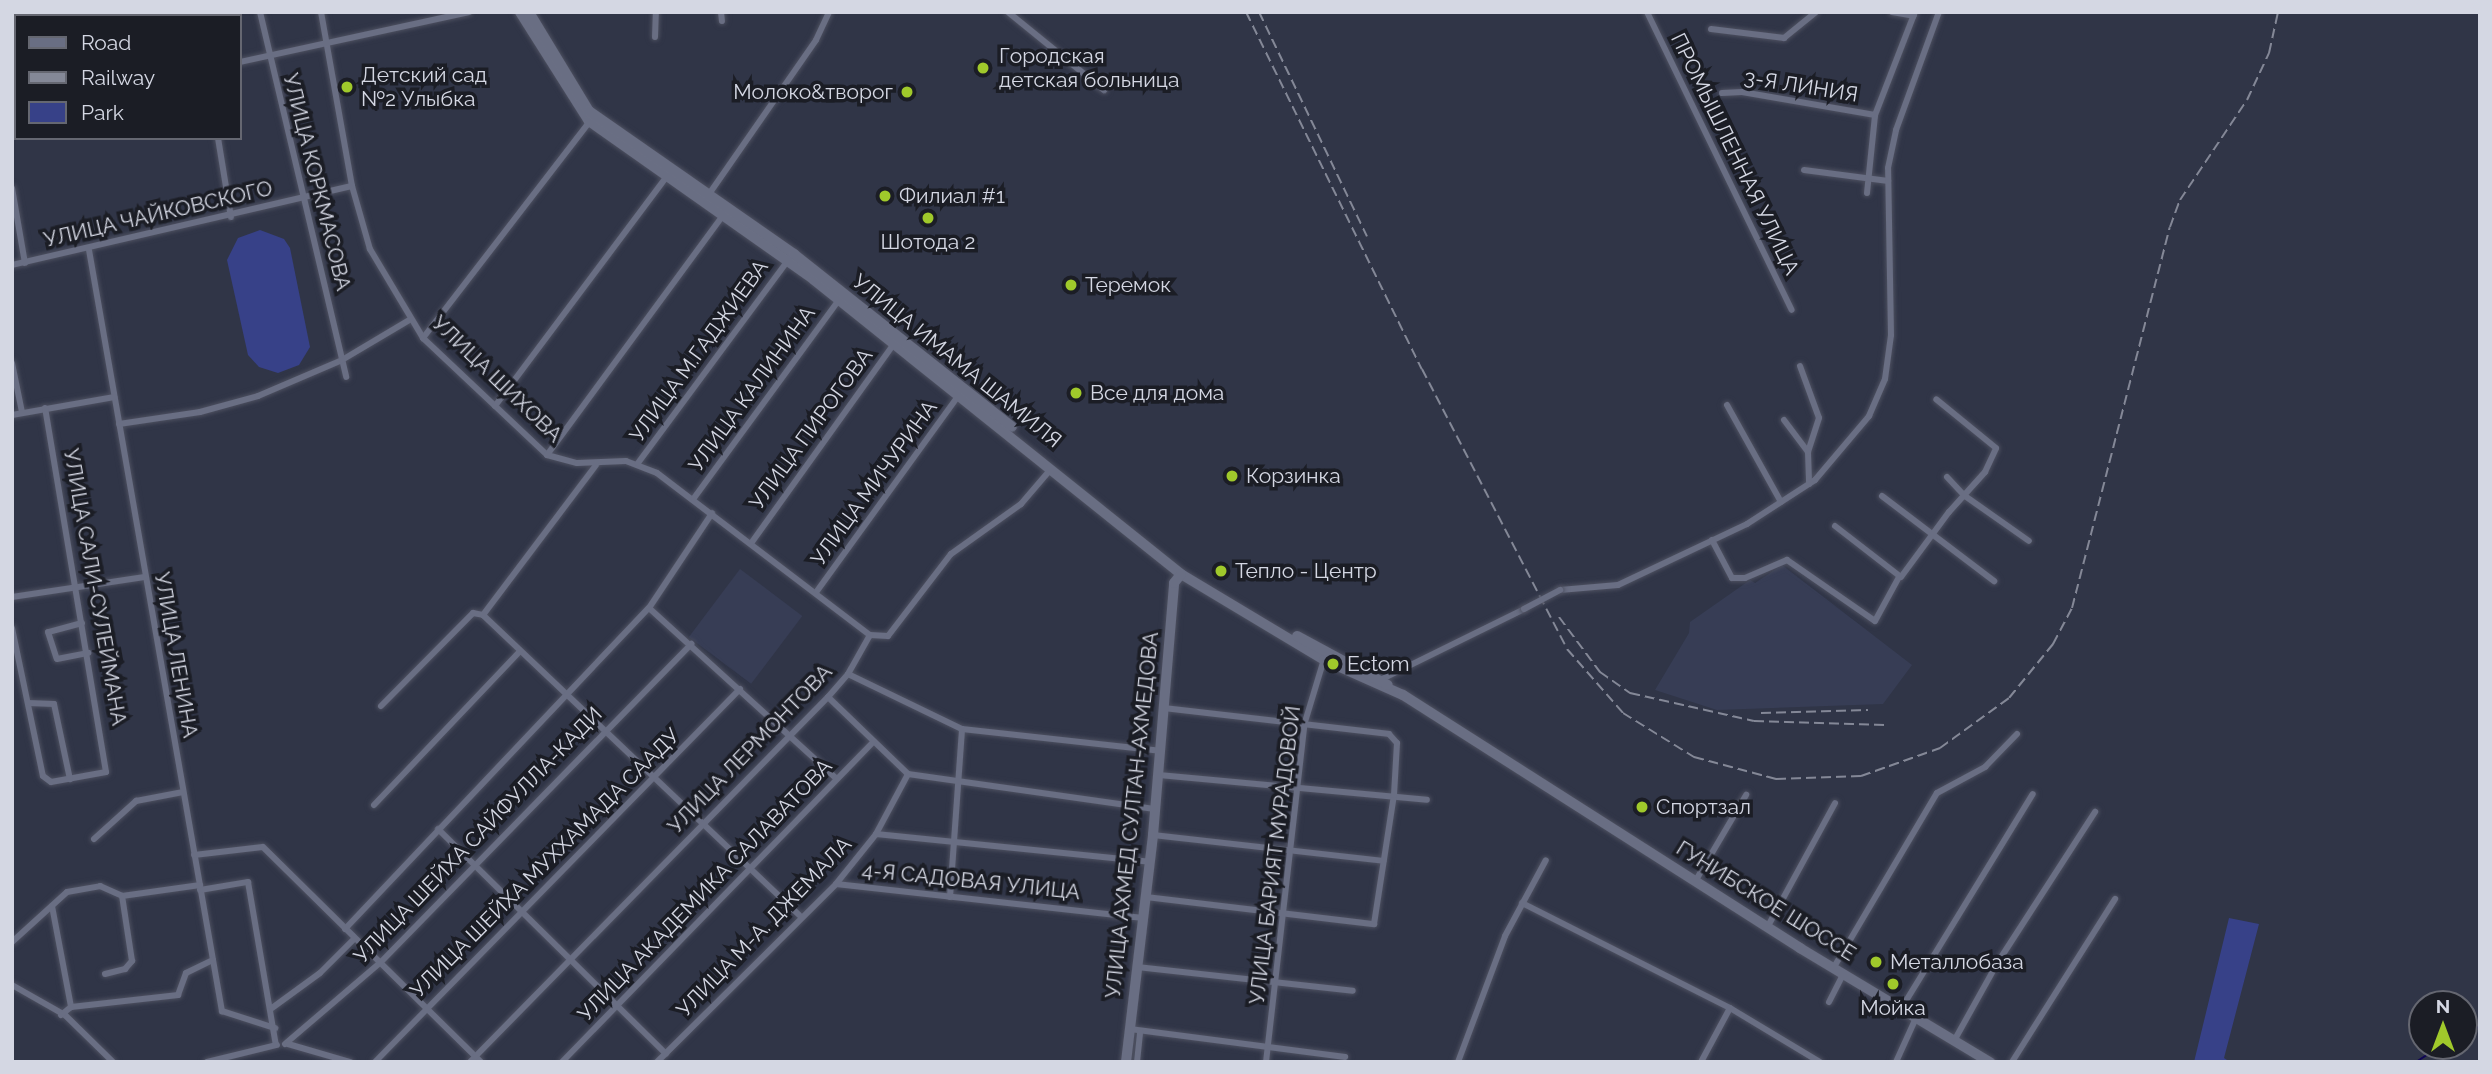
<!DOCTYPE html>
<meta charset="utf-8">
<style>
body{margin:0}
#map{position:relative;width:2492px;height:1074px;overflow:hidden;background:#303547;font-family:Raleway,sans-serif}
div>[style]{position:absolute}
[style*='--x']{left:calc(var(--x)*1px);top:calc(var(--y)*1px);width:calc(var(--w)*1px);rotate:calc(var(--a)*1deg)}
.built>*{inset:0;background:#373d55;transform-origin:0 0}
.green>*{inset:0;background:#374188}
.stream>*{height:2px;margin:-1px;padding:0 1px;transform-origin:1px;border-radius:1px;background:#100655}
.roads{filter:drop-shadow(0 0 2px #4d5060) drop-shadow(0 0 2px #4d5060)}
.street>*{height:6px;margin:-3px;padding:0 3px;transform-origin:3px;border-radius:3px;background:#696e83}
.secondary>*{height:10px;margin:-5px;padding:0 5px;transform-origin:5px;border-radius:5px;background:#696e83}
.rail>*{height:2px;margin-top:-1px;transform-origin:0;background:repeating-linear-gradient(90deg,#848897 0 10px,transparent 0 15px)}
.bridges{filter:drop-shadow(0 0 2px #4d5060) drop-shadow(0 0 2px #4d5060)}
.street-bridge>*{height:6px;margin:-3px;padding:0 3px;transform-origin:3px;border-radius:3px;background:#696e83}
.dots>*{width:19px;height:19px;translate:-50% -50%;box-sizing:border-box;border:4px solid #1b1d25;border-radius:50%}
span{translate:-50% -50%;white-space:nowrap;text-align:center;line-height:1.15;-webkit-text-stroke:7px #1b1d25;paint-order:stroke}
.poi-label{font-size:21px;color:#d4d7e3}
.left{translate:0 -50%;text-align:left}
.right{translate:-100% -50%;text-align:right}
.street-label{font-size:21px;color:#d4d7e3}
.frame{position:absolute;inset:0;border:14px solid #d4d7e3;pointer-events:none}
.legend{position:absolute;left:14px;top:14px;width:228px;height:126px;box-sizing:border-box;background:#1b1d25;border:2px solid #656771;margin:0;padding:9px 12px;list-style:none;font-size:21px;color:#d4d7e3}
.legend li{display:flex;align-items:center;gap:14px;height:35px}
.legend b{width:35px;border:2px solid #656771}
.north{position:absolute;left:2408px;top:990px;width:70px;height:70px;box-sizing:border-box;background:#1b1d25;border:2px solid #656771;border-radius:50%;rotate:0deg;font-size:19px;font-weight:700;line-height:28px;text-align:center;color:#d4d7e3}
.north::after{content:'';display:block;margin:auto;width:24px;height:32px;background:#a0c92b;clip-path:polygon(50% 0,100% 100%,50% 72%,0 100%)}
</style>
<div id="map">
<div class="built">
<i style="clip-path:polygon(1782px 565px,1912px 665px,1883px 704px,1717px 710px,1655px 690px,1689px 633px,1690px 622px,1750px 580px,1755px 583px)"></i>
<i style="left:740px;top:569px;width:78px;height:85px;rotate:37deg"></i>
</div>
<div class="green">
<i style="clip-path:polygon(260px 230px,284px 239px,290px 248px,310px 347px,299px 365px,278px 373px,259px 367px,248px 355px,227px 260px,238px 238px)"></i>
<i style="clip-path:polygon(2229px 918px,2259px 924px,2224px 1058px,2230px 1062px,2194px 1062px)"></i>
</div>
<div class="stream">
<i style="--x:2464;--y:1034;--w:18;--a:-27"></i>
<i style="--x:2416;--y:1062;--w:30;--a:-33"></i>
</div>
<div class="roads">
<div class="street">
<i style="--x:196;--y:12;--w:4;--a:90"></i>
<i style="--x:260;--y:12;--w:375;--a:76.7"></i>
<i style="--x:321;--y:12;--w:177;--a:79.9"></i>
<i style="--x:352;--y:186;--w:66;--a:74.1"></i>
<i style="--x:370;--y:249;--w:104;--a:59.2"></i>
<i style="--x:423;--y:338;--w:170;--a:43.3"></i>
<i style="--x:547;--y:455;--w:31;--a:15"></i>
<i style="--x:577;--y:463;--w:49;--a:-2.3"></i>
<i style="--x:626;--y:461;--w:33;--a:21"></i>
<i style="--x:657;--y:473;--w:268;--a:37.3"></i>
<i style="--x:721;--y:12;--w:9;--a:84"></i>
<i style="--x:1008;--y:12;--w:124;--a:39.1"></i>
<i style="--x:1647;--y:12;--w:331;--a:64.1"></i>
<i style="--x:1892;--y:12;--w:22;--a:10"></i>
<i style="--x:1711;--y:29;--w:74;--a:7"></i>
<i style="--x:1784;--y:38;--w:41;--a:-39.1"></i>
<i style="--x:655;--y:37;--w:25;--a:-88"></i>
<i style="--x:240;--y:62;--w:234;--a:-12.3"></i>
<i style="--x:1722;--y:93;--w:20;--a:-3"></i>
<i style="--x:1742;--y:92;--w:135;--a:9.8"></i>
<i style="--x:12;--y:110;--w:4;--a:-14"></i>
<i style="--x:218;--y:138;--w:80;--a:80.7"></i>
<i style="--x:1804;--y:170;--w:85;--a:7.5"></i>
<i style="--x:12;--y:188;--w:76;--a:80.2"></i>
<i style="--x:1867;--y:193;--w:78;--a:-84.1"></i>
<i style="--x:1875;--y:115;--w:110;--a:-68.8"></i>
<i style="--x:707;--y:197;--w:191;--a:-55.2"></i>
<i style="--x:816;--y:40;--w:31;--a:-65"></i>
<i style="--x:89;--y:250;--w:773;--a:80.09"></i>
<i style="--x:222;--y:1011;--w:56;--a:17.8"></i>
<i style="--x:12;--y:265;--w:349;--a:-13.1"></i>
<i style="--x:423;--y:338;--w:275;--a:-52.4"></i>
<i style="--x:12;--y:363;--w:50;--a:78.5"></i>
<i style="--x:1800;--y:366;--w:55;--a:69.9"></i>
<i style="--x:1819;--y:418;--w:36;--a:108"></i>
<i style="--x:1808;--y:452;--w:32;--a:88"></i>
<i style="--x:1727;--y:405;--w:111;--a:60.9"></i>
<i style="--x:495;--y:406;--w:289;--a:-53.2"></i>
<i style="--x:12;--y:415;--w:104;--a:-10"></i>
<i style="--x:1784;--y:420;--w:40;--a:53"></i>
<i style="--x:119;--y:424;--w:82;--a:-8.4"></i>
<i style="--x:200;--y:412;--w:60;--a:-15.4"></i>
<i style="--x:258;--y:396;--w:91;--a:-23.2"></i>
<i style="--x:342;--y:360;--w:80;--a:-30.7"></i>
<i style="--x:547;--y:455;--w:299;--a:-53.7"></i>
<i style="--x:638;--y:463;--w:252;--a:-53.5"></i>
<i style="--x:1947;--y:477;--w:26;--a:47"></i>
<i style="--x:1965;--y:496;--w:78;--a:35.1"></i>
<i style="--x:1882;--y:496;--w:141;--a:37.2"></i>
<i style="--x:694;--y:498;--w:245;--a:-53.8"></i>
<i style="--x:1835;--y:526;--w:83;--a:37.7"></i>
<i style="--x:1901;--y:577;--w:81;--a:-53.6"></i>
<i style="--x:1949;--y:512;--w:54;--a:-48"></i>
<i style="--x:1985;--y:472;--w:26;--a:-65"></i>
<i style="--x:1996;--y:448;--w:77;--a:-140.8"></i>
<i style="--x:1712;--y:540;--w:43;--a:62.2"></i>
<i style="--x:1732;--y:578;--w:13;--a:0"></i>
<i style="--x:1745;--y:578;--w:46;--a:-23.2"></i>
<i style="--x:1787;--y:560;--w:107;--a:34.7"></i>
<i style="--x:1875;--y:621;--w:50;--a:-61.4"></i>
<i style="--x:752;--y:542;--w:247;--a:-54.4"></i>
<i style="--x:1560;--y:590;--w:58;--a:-4.9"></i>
<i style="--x:1618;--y:585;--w:143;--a:-25.3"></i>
<i style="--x:1747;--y:524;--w:81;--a:-32.9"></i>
<i style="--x:1815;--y:480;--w:84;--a:-49.8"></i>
<i style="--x:1869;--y:416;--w:40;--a:-66.6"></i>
<i style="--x:1885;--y:379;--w:44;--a:-82.2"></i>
<i style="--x:1891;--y:335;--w:167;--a:-91"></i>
<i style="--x:1888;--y:168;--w:39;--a:-78"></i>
<i style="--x:1896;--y:130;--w:126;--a:-70"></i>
<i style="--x:817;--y:591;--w:242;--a:-54.1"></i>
<i style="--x:12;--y:597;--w:134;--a:-8.6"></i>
<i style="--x:649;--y:608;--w:254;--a:42.3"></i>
<i style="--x:483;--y:615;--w:436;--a:43.5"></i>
<i style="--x:82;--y:623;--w:35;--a:165"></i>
<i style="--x:48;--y:632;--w:28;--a:72"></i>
<i style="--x:57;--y:659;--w:32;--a:-11"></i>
<i style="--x:12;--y:628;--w:151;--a:78.2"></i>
<i style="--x:43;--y:776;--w:10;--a:37"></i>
<i style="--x:51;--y:782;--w:56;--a:-10.3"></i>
<i style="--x:106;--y:772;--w:369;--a:-99.5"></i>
<i style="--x:870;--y:635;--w:18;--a:3"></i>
<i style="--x:888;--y:636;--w:103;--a:-52.5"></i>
<i style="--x:951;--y:554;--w:86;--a:-35.5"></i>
<i style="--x:1021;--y:504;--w:46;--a:-49.4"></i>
<i style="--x:848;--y:674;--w:127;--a:25.8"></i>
<i style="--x:962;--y:729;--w:199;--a:6.3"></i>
<i style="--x:1380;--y:680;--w:161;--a:-26.2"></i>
<i style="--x:828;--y:697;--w:111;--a:43.9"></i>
<i style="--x:908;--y:774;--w:249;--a:8.1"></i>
<i style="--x:28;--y:703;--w:26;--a:2"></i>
<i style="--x:54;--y:704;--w:77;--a:78"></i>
<i style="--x:381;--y:706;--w:131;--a:-45.3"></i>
<i style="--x:473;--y:613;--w:10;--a:11"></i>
<i style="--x:483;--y:615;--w:188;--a:-53"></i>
<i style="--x:1159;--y:775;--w:269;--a:5.3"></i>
<i style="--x:374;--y:805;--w:212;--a:-46.5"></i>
<i style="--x:438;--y:829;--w:320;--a:44.6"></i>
<i style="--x:876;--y:834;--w:275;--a:5.8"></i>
<i style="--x:1153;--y:835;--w:232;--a:6.4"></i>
<i style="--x:94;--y:839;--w:57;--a:-42.1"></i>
<i style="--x:136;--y:801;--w:48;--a:-10.8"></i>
<i style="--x:194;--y:855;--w:69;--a:-6.6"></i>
<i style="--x:263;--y:847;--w:306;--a:44.6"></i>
<i style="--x:1696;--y:880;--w:99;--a:-59.5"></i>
<i style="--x:836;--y:884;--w:309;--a:6.3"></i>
<i style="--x:200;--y:890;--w:49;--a:-9.5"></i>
<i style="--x:248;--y:882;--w:165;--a:80.3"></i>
<i style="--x:950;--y:897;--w:168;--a:-85.9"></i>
<i style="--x:1146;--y:897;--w:230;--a:6.8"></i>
<i style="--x:1374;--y:924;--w:131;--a:-81.2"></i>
<i style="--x:1394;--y:795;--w:52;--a:-86.7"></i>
<i style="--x:1397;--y:743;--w:12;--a:-132"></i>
<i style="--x:1389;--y:734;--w:226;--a:-173.4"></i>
<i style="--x:1522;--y:903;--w:233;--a:26.8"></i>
<i style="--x:1730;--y:1008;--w:105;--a:31"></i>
<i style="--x:52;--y:906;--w:103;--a:79.3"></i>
<i style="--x:1768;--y:926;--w:140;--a:-61.4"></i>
<i style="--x:345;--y:929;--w:442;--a:-46.6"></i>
<i style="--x:649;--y:608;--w:114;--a:-56.4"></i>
<i style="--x:12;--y:942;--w:74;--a:-42.3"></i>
<i style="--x:67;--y:892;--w:34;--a:-10"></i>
<i style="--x:100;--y:886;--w:24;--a:24"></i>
<i style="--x:122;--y:896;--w:79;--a:-8"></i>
<i style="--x:1137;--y:967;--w:217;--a:6.3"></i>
<i style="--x:1834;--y:967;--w:202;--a:-59.4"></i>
<i style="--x:1937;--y:793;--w:55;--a:-28.4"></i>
<i style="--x:1985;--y:767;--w:46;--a:-45.9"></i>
<i style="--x:105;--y:974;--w:21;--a:-14"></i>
<i style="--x:125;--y:969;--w:11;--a:-49"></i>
<i style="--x:132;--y:961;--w:66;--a:-98.7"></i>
<i style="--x:12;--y:985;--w:61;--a:29.5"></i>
<i style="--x:65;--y:1015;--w:67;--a:44.4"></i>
<i style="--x:1829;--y:1002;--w:33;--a:-63"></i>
<i style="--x:272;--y:1008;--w:59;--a:-36.1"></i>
<i style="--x:320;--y:973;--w:49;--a:-45"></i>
<i style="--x:1901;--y:1009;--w:252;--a:-58.5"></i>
<i style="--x:61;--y:1015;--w:13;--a:-39"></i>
<i style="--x:71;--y:1007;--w:108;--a:-6.4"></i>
<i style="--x:178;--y:995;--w:23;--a:-70"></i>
<i style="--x:186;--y:973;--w:30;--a:-26"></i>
<i style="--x:1130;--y:1029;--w:217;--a:7.4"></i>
<i style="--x:1954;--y:1041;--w:90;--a:-60.9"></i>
<i style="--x:1998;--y:962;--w:179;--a:-57.1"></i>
<i style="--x:285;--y:1044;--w:125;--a:-40.5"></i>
<i style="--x:380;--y:963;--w:446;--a:-45.7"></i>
<i style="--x:288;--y:1044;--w:65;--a:16.2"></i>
<i style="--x:207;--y:1062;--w:72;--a:-13.7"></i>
<i style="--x:375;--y:1062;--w:522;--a:-45.62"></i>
<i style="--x:470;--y:1062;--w:511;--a:-45.55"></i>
<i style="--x:828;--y:697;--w:30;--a:-49"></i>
<i style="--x:848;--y:674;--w:45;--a:-60.6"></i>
<i style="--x:562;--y:1062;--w:446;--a:-45.8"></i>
<i style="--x:657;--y:1062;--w:252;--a:-44.8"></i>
<i style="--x:836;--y:884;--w:64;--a:-51.3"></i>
<i style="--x:876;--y:834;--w:68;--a:-61.9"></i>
<i style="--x:1137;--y:1062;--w:30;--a:-84"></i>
<i style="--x:1266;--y:1062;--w:342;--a:-83.5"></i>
<i style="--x:1305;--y:722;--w:66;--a:-73.2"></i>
<i style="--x:1458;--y:1062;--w:134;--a:-69.5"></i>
<i style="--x:1505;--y:936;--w:86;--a:-61.7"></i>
<i style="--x:1701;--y:1062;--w:61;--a:-61.8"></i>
<i style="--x:1896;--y:1062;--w:48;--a:-65.6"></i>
<i style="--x:2012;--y:1062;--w:193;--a:-57.7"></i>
</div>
<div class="secondary">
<i style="--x:520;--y:12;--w:129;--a:57.7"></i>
<i style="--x:589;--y:121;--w:276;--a:35.2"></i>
<i style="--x:814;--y:280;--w:470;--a:38.7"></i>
<i style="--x:1181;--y:574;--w:167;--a:31"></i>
<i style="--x:1324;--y:660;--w:86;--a:23.9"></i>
<i style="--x:1403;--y:695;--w:471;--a:32.5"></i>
<i style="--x:1800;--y:948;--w:222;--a:31"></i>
<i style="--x:529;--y:12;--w:116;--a:58.8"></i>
<i style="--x:589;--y:111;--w:250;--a:34.9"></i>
<i style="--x:794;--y:254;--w:278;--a:38.4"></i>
<i style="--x:1297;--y:636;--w:103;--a:28.3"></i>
<i style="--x:1126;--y:1062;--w:229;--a:-83.2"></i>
<i style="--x:1153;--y:835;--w:253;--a:-85.2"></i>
<i style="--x:1174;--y:583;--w:11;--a:-52"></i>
</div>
</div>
<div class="rail">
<i style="--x:1246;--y:12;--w:398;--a:63.8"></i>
<i style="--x:1422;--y:369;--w:315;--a:62.6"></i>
<i style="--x:1567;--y:649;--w:85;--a:48.8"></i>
<i style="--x:1623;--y:713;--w:84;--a:31.8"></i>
<i style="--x:1694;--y:757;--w:85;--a:15"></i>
<i style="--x:1776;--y:779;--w:85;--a:-2"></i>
<i style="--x:1861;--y:776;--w:84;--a:-19.5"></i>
<i style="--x:1940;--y:748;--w:85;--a:-35.9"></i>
<i style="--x:2009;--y:698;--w:70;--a:-50.8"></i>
<i style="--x:2053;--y:644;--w:41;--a:-62.2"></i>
<i style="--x:2072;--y:608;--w:393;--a:-75.6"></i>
<i style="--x:2170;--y:227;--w:29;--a:-70"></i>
<i style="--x:2180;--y:200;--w:120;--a:-56.2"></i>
<i style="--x:2247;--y:100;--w:52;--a:-64.9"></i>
<i style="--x:2269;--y:53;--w:42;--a:-77.6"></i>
<i style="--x:1259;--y:12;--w:249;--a:64.3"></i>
<i style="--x:1559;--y:617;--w:69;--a:53.3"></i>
<i style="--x:1600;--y:672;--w:37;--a:35"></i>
<i style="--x:1630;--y:693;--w:127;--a:12.7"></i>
<i style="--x:1754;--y:721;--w:131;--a:1.7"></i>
<i style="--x:1761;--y:713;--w:107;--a:-1.6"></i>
</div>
<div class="bridges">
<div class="street-bridge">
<i style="--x:1524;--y:609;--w:41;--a:-27.8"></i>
</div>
</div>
<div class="dots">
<i style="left:983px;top:68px;background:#a0c92b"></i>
<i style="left:347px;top:87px;background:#a0c92b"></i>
<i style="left:907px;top:92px;background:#a0c92b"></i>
<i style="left:885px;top:196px;background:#a0c92b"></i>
<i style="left:928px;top:218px;background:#a0c92b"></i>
<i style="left:1071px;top:285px;background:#a0c92b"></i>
<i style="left:1076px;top:393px;background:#a0c92b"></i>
<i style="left:1232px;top:476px;background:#a0c92b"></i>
<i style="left:1221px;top:571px;background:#a0c92b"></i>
<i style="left:1333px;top:664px;background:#a0c92b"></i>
<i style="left:1642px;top:807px;background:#a0c92b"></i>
<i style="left:1876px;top:962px;background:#a0c92b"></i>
<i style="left:1893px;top:984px;background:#a0c92b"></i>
</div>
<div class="poi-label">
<span class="left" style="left:999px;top:68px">Городская<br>детская больница</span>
<span class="left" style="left:361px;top:87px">Детский сад<br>№2 Улыбка</span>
<span class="right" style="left:893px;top:92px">Молоко&amp;творог</span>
<span class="left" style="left:899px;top:196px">Филиал #1</span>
<span style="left:928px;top:242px">Шотода 2</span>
<span class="left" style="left:1085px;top:285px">Теремок</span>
<span class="left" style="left:1090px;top:393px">Все для дома</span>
<span class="left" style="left:1246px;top:476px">Корзинка</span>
<span class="left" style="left:1235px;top:571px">Тепло - Центр</span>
<span class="left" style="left:1347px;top:664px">Ectom</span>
<span class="left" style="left:1656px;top:807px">Спортзал</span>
<span class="left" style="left:1890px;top:962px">Металлобаза</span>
<span style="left:1893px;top:1008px">Мойка</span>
</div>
<div class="street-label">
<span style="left:1801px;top:86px;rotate:9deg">3-Я ЛИНИЯ</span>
<span style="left:1735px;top:154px;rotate:64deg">ПРОМЫШЛЕННАЯ УЛИЦА</span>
<span style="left:317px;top:182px;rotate:76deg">УЛИЦА КОРКМАСОВА</span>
<span style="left:158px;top:214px;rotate:-13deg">УЛИЦА ЧАЙКОВСКОГО</span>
<span style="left:699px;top:351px;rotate:-54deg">УЛИЦА М.ГАДЖИЕВА</span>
<span style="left:957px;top:361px;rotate:39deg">УЛИЦА ИМАМА ШАМИЛЯ</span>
<span style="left:497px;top:379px;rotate:44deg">УЛИЦА ШИХОВА</span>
<span style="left:752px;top:389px;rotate:-54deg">УЛИЦА КАЛИНИНА</span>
<span style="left:811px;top:429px;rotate:-54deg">УЛИЦА ПИРОГОВА</span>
<span style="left:874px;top:483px;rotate:-54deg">УЛИЦА МИЧУРИНА</span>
<span style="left:95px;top:587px;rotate:80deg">УЛИЦА САЛИ-СУЛЕЙМАНА</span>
<span style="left:176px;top:655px;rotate:80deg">УЛИЦА ЛЕНИНА</span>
<span style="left:750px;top:749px;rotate:-46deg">УЛИЦА ЛЕРМОНТОВА</span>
<span style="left:1132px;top:815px;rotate:-84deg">УЛИЦА АХМЕД СУЛТАН-АХМЕДОВА</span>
<span style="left:478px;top:835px;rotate:-46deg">УЛИЦА ШЕЙХА САЙФУЛЛА-КАДИ</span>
<span style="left:1275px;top:855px;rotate:-83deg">УЛИЦА БАРИЯТ МУРАДОВОЙ</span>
<span style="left:545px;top:863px;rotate:-45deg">УЛИЦА ШЕЙХА МУХХАМАДА СААДУ</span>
<span style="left:971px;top:881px;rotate:6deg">4-Я САДОВАЯ УЛИЦА</span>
<span style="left:705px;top:890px;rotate:-46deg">УЛИЦА АКАДЕМИКА САЛАВАТОВА</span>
<span style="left:1766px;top:901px;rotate:32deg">ГУНИБСКОЕ ШОССЕ</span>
<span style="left:764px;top:927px;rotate:-46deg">УЛИЦА М-А. ДЖЕМАЛА</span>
</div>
<div class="frame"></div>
<ul class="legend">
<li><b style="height:9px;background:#696e83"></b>Road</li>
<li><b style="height:9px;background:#848897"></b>Railway</li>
<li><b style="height:19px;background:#374188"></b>Park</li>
</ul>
<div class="north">N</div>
</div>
